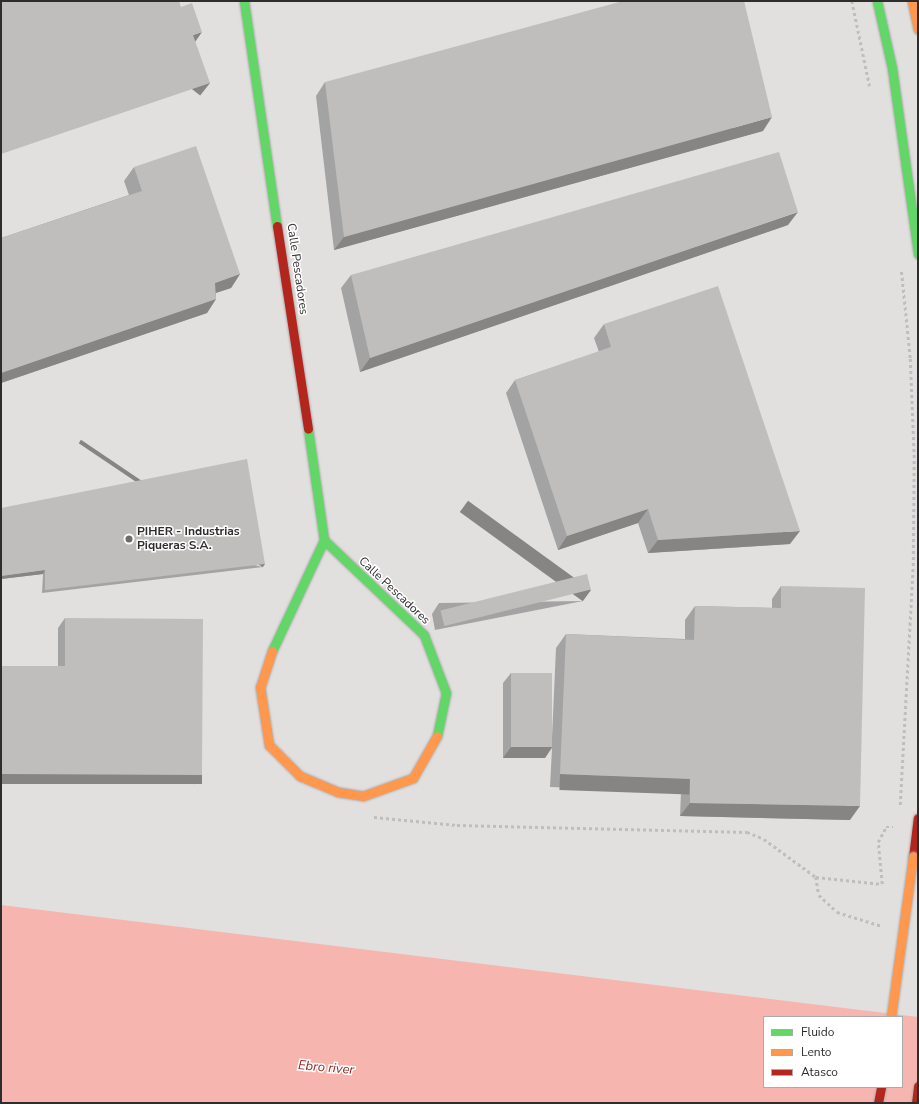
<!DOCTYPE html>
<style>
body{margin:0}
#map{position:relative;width:919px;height:1104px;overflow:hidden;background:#e2dfdf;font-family:"Nunito Sans",sans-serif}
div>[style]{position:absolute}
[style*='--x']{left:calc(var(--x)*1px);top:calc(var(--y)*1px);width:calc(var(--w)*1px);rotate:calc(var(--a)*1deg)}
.water>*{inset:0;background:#f6b6af}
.path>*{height:2.5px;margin-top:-1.25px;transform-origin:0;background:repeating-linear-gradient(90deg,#bfbebe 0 3px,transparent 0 6px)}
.roads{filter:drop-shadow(0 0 1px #adabab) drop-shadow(0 0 1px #adabab)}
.fast>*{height:9px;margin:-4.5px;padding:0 4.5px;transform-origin:4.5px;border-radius:4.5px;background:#63d668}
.slow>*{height:9px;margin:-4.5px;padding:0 4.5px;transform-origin:4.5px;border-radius:4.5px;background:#ff974d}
.jam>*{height:9px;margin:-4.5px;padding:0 4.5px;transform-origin:4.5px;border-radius:4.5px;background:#b3261e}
.bridges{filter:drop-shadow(0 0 1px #adabab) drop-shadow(0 0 1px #adabab)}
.slow-bridge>*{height:9px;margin:-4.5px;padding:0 4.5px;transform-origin:4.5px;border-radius:4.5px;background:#ff974d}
.wall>*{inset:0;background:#a4a3a3}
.shaded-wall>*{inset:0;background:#868584;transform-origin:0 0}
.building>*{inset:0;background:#bfbebd;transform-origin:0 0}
.dots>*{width:11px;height:11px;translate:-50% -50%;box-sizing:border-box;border:2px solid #fff;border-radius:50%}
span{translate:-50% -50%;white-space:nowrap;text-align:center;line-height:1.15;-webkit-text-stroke:3px #fff;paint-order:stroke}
.street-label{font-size:12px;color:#2e2c2c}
.poi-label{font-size:12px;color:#2e2c2c;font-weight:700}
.left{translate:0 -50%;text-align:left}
.water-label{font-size:13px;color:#902a26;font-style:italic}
.frame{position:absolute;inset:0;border:2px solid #2e2c2c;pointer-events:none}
.legend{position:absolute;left:763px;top:1016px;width:140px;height:72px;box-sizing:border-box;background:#fff;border:1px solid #ababab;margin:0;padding:5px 7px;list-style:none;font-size:12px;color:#2e2c2c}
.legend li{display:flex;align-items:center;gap:8px;height:20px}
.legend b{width:20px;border:1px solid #ababab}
</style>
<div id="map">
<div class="water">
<i style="clip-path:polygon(evenodd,1px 905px,918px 1017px,918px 1103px,1px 1103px,1px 905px,764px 1017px,902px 1017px,902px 1087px,764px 1087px,764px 1017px)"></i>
</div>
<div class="path">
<i style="--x:852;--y:1;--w:88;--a:78.2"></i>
<i style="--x:900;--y:805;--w:239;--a:-86.9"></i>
<i style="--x:913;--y:566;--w:108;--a:-89.5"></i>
<i style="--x:914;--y:458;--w:100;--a:-92.3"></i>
<i style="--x:910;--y:358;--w:89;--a:-95.8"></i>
<i style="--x:374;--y:817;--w:83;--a:5.5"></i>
<i style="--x:457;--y:825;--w:290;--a:1.4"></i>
<i style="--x:747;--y:832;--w:18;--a:22"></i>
<i style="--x:764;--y:839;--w:64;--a:36.2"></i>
<i style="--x:816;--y:877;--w:66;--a:6.1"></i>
<i style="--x:882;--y:884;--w:42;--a:-95.4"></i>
<i style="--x:878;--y:842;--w:17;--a:-62"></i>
<i style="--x:886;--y:827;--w:7;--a:0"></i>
<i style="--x:816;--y:877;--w:18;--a:81"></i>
<i style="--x:819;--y:895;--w:25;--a:43"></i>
<i style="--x:837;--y:912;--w:47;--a:17.3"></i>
</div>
<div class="roads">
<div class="fast">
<i style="--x:244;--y:1;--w:227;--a:81.7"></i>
<i style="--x:877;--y:1;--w:69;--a:77.4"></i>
<i style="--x:892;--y:68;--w:188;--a:82"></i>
<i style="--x:324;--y:540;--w:138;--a:43.5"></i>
<i style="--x:424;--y:635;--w:62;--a:69.2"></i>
<i style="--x:446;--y:693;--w:44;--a:101.8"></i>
<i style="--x:272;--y:651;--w:123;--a:-64.9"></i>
<i style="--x:324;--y:540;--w:112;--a:-98.2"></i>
</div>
<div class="slow">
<i style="--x:912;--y:1;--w:29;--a:78"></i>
<i style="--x:272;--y:651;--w:38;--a:108"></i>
<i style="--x:260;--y:687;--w:59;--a:81.2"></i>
<i style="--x:269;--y:745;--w:44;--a:45"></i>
<i style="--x:300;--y:776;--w:41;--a:22.8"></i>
<i style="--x:338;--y:792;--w:25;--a:9"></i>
<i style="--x:363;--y:796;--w:53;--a:-19.8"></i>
<i style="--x:413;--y:778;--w:48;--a:-60.3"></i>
</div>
<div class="jam">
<i style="--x:277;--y:226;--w:205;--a:81.3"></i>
<i style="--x:913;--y:857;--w:39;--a:-83"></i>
<i style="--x:878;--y:1103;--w:16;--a:-79"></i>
<i style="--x:916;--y:1103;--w:17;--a:-83"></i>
</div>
</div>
<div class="bridges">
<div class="slow-bridge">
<i style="--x:891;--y:1017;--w:162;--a:-82.2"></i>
</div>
</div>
<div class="wall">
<i style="clip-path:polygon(325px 82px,763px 131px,334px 250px,316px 96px)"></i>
<i style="clip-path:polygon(134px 167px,240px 274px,231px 288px,216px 293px,216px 299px,207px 313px,1px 383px,1px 238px,129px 195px,124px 181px)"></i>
<i style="clip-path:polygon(788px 225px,360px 372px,341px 288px,351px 275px)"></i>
<i style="clip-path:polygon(604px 324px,790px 544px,648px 553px,638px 523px,558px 550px,506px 393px,515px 380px,599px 352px,594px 338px)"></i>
<i style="clip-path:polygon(1px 508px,263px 567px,42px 593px,43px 574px,1px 579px)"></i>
<i style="clip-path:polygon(781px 586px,850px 820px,680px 816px,681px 792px,550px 787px,552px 748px,545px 758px,503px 758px,503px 683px,511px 673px,552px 737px,556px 648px,566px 634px,685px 639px,685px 620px,695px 606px,772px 608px,772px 599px)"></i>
<i style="clip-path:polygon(583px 601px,435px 630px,432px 614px,439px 603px)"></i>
<i style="clip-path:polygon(65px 618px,195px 785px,58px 666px,58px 628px)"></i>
</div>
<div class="shaded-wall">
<i style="clip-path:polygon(202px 32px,193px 45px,193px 35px)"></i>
<i style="left:210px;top:83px;width:16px;height:221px;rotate:128deg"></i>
<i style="clip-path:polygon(772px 117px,763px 131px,334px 250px,344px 237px)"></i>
<i style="clip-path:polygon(798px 212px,788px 225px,360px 372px,370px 358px)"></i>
<i style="clip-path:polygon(240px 274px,231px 288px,206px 296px,215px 283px)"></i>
<i style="clip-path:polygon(216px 299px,207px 313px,1px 383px,1px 373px)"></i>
<i style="clip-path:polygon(648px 509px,638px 523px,558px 550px,567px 536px)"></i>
<i style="clip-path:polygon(800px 531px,790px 544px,648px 553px,658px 540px)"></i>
<i style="left:265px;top:564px;width:4px;height:222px;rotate:124deg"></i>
<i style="clip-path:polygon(45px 570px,43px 574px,1px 579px,1px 576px)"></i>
<i style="left:591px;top:590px;width:14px;height:152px;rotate:126deg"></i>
<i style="clip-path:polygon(511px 747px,552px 747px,545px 758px,503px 758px)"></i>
<i style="left:1px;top:774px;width:201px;height:10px"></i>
<i style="left:560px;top:774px;width:130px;height:16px;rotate:2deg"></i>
<i style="clip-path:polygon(690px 803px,860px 806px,850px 820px,680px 816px)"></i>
</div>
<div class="building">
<i style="clip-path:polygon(1px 1px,179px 1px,181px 7px,192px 3px,202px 32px,193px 35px,210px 83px,1px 154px)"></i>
<i style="clip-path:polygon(623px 1px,744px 1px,772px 117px,344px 237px,325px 82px)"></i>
<i style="clip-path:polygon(196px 146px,240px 274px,215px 283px,216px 299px,1px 373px,1px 238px,142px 191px,134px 167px)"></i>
<i style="clip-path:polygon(779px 152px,798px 212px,370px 358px,351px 275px)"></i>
<i style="clip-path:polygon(718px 286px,800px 531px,658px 540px,648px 509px,567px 536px,515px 380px,611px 347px,604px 324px)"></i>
<i style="clip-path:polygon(247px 459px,265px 564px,45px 590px,45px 570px,1px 576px,1px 508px)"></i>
<i style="left:587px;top:574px;width:16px;height:151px;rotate:76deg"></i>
<i style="clip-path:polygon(781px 586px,865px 588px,860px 806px,690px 803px,690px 779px,560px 774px,566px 634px,694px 640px,695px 606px,781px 608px)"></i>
<i style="clip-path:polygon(65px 618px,203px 619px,202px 775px,1px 774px,1px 666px,65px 666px)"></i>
<i style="left:511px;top:673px;width:41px;height:74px"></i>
</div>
<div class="dots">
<i style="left:129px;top:539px;background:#6d6b6b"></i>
</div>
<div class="street-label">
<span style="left:297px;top:269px;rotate:82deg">Calle Pescadores</span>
<span style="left:394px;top:591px;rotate:43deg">Calle Pescadores</span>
</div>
<div class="poi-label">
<span class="left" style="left:137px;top:539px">PIHER - Industrias<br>Piqueras S.A.</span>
</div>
<div class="water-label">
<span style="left:326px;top:1068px;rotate:5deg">Ebro river</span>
</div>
<div class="frame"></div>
<ul class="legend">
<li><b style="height:5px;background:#63d668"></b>Fluido</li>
<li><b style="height:5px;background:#ff974d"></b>Lento</li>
<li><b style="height:5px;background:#b3261e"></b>Atasco</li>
</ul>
</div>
